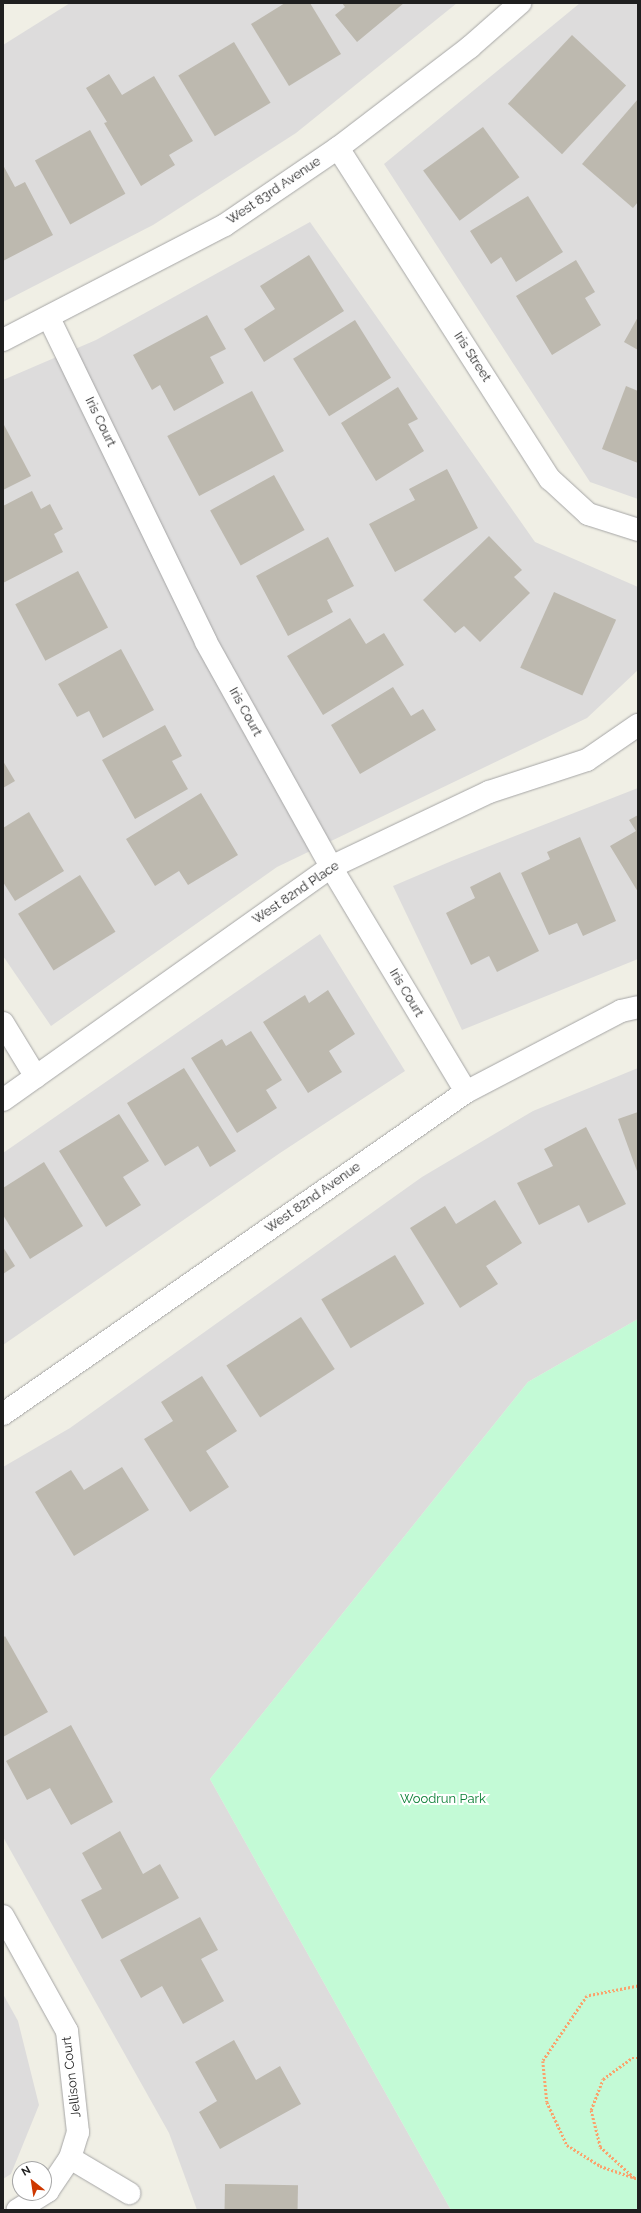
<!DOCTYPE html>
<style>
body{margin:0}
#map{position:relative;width:641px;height:2213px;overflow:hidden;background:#f0efe5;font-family:Raleway,sans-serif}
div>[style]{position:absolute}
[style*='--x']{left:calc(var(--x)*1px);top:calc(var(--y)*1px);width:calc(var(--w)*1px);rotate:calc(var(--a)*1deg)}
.residential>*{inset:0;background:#dddcdc}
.park>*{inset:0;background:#c3fad6}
.building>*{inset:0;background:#bdb9af;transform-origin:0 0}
.path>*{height:2.5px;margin-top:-1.25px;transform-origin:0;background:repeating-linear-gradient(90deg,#faa26c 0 2px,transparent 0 4px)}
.roads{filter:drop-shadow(0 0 1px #a6a6a6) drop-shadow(0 0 1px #a6a6a6)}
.minor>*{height:22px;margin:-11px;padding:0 11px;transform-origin:11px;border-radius:11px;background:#fff}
span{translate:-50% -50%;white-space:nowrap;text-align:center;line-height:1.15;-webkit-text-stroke:4px #fff;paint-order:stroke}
.street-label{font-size:13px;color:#1f1f1f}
.park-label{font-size:13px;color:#0b7f35}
.frame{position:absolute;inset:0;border:4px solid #1f1f1f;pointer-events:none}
.north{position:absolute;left:12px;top:2161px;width:40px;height:40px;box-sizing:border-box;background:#fff;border:1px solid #a5a5a5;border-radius:50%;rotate:330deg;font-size:11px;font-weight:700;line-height:16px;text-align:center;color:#1f1f1f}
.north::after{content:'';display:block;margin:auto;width:14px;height:18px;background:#ce3800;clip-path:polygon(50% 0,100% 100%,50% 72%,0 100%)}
</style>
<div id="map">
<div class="residential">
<i style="clip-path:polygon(70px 3px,457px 3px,296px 133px,153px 225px,3px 302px,3px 45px)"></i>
<i style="clip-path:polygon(580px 3px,638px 3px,638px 499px,590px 482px,384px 164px)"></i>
<i style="clip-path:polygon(310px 222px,535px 542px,638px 587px,638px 670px,587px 718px,277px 867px,51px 1026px,3px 956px,3px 380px,96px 340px)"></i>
<i style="clip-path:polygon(638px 788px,638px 959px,462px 1030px,393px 886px,454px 860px)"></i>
<i style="clip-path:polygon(320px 934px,405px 1071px,280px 1153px,3px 1345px,3px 1153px)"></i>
<i style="clip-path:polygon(638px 1068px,638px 1319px,528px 1382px,210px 1779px,451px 2210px,197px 2210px,169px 2133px,3px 1837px,3px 1467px,70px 1428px,422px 1177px,533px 1111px)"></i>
<i style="clip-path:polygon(3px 1994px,18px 2021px,39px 2105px,11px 2174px,3px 2179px)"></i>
</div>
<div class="park">
<i style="clip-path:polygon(638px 1319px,638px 2210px,451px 2210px,210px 1779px,528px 1382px)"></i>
</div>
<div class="building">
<i style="clip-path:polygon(285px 3px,310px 3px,341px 54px,289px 86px,251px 24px)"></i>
<i style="clip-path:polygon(342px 3px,404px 3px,357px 42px,335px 15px,345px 7px)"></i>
<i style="left:572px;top:35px;width:74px;height:94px;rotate:43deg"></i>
<i style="left:234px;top:42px;width:71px;height:65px;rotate:59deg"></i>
<i style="clip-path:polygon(109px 74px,122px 95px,154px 76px,193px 141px,169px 155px,175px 165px,141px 186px,104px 123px,107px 122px,86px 88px)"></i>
<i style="clip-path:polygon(638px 99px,638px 202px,633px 208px,582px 164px)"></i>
<i style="left:483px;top:127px;width:62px;height:74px;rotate:54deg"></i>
<i style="left:90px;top:130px;width:73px;height:63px;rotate:61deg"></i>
<i style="clip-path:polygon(3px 165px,15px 187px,25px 182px,53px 235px,3px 261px)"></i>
<i style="clip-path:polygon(528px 196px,563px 252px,516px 282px,501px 257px,491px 264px,470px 231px)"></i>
<i style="clip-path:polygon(309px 255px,344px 311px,264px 362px,244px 329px,275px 309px,260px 286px)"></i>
<i style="clip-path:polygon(576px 260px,595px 292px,585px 298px,601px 325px,552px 355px,516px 296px)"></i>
<i style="clip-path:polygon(207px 315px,226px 349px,210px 357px,224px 383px,174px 411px,160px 385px,152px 390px,133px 355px)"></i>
<i style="clip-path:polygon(638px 317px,638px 350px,624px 342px)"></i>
<i style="left:355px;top:320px;width:68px;height:73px;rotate:58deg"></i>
<i style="clip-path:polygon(626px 386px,638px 391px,638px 463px,602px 449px)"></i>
<i style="clip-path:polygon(398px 387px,418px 419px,408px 424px,424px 451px,376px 481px,341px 423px)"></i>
<i style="left:252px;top:391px;width:68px;height:96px;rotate:62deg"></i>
<i style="clip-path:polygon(3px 423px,31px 476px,3px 490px)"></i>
<i style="clip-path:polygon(447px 469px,478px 528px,395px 572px,369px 524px,415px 500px,409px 489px)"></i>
<i style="left:274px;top:475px;width:63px;height:73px;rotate:61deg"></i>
<i style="clip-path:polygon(32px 491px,41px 509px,50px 504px,63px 529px,54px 534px,63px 552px,3px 583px,3px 506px)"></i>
<i style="clip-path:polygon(489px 536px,522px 570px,514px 577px,530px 593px,480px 642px,464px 626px,455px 633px,423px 600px)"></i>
<i style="clip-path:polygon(328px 537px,354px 586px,327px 600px,333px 612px,288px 636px,256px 576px)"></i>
<i style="left:78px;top:571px;width:64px;height:71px;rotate:62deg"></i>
<i style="left:554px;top:592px;width:68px;height:83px;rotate:24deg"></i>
<i style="clip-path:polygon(350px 618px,366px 644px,384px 633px,404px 665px,323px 715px,287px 656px)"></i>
<i style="clip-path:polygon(121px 649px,154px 710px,103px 738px,89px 711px,77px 717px,58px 684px)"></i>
<i style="clip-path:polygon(393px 687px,411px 716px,423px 709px,436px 730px,360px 774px,331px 725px)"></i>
<i style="clip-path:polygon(165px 725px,182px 756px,172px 761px,188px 789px,135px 819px,102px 760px)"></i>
<i style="clip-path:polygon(3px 761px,15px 781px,3px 788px)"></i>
<i style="clip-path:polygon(201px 793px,238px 855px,188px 885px,179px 871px,155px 886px,126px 839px)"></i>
<i style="clip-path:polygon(29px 812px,64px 871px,15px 901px,3px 882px,3px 828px)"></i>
<i style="clip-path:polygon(638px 815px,638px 892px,610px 846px,636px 831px,629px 820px)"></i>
<i style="clip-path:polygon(580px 837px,616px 921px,583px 936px,577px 923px,549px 935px,521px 873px,550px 859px,547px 852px)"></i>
<i style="clip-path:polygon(500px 872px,539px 951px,497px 972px,489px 956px,471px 965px,446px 913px,475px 898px,470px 887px)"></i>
<i style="left:80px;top:875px;width:67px;height:73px;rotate:58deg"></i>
<i style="clip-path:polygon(328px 990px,355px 1034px,329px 1051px,342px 1072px,308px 1093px,263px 1022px,305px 995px,309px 1003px)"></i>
<i style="clip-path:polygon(251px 1031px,282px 1080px,266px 1090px,277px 1108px,237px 1133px,191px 1058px,222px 1039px,226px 1046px)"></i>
<i style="clip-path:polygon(184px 1068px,236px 1151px,210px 1167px,198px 1146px,165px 1166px,127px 1103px)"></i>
<i style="clip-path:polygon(638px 1112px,638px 1174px,618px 1119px)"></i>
<i style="clip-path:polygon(119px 1114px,149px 1161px,123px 1177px,141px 1205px,106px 1227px,59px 1151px)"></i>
<i style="clip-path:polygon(586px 1127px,626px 1204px,588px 1223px,579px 1205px,539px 1225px,517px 1183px,553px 1166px,544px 1149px)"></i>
<i style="clip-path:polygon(44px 1162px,83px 1226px,30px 1259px,3px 1215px,3px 1188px)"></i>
<i style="clip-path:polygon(495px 1200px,522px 1243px,486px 1266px,498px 1284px,460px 1308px,410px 1228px,445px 1206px,456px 1224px)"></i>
<i style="clip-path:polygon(3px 1247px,15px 1266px,3px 1274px)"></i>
<i style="left:395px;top:1255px;width:57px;height:86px;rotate:59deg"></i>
<i style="left:301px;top:1317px;width:62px;height:89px;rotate:57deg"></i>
<i style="clip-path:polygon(202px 1376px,237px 1431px,206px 1451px,229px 1487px,190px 1512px,144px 1439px,173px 1421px,161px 1402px)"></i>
<i style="clip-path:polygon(122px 1467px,149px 1510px,74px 1556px,35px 1492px,71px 1470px,84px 1490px)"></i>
<i style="clip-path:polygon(5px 1636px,48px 1712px,3px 1737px,3px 1638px)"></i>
<i style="clip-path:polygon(71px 1725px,113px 1802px,71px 1825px,50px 1788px,27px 1800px,6px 1761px)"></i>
<i style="clip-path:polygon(120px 1831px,143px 1874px,160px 1864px,179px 1898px,102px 1939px,81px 1900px,102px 1889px,82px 1853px)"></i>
<i style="clip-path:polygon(200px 1917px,218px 1950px,201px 1959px,224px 2001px,183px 2024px,162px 1986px,141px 1998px,120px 1960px)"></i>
<i style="clip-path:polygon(234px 2040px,256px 2080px,280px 2066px,301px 2104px,220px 2149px,199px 2112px,217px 2101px,195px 2062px)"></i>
<i style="left:225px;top:2184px;width:73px;height:26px;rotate:1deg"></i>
</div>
<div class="path">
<i style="--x:638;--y:1986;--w:52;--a:168.9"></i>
<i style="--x:587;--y:1996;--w:78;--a:124.1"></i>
<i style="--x:543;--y:2061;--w:41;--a:84.4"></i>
<i style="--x:547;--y:2102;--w:47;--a:65.1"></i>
<i style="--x:567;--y:2145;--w:39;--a:32"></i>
<i style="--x:600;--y:2166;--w:40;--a:18.9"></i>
<i style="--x:634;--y:2178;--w:46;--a:-137.6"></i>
<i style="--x:600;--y:2147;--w:38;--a:-104"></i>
<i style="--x:591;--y:2110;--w:33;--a:-69"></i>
<i style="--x:603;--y:2079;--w:36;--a:-36"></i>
<i style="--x:632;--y:2058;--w:6;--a:0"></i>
</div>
<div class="roads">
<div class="minor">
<i style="--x:338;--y:148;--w:393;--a:57.4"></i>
<i style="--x:550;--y:479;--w:52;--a:42.6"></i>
<i style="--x:588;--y:514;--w:52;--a:17.7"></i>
<i style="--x:49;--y:318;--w:360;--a:64.1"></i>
<i style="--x:206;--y:642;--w:257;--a:60.9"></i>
<i style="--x:331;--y:867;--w:262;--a:59"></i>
<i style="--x:3;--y:340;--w:250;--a:-27.4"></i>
<i style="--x:225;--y:225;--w:137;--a:-34.3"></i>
<i style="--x:338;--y:148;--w:166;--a:-37.4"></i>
<i style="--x:470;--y:47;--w:67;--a:-41.3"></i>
<i style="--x:3;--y:1023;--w:63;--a:58.6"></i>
<i style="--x:3;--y:1100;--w:402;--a:-35.4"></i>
<i style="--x:331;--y:867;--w:175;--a:-25.4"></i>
<i style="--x:489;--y:792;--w:103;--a:-18.1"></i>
<i style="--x:587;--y:760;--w:62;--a:-34.5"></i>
<i style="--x:3;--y:1414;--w:564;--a:-34.82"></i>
<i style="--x:466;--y:1092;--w:175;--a:-27.6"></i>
<i style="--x:621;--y:1011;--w:17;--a:-13"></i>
<i style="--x:3;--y:1916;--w:132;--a:60.9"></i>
<i style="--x:67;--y:2031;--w:102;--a:83.8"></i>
<i style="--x:78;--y:2132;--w:27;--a:107"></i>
<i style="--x:70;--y:2158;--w:40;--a:124"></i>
<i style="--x:48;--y:2191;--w:36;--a:148"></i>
<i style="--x:70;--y:2158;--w:69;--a:30.7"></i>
</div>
</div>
<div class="street-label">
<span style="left:274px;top:191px;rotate:-34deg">West 83rd Avenue</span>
<span style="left:472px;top:357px;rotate:57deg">Iris Street</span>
<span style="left:100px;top:422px;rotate:64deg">Iris Court</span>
<span style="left:245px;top:712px;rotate:61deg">Iris Court</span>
<span style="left:296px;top:893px;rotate:-34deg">West 82nd Place</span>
<span style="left:406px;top:993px;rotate:59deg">Iris Court</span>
<span style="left:313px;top:1198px;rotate:-35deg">West 82nd Avenue</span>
<span style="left:72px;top:2077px;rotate:-97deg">Jellison Court</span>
</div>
<div class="park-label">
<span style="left:443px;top:1799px">Woodrun Park</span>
</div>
<div class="frame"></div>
<div class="north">N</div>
</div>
